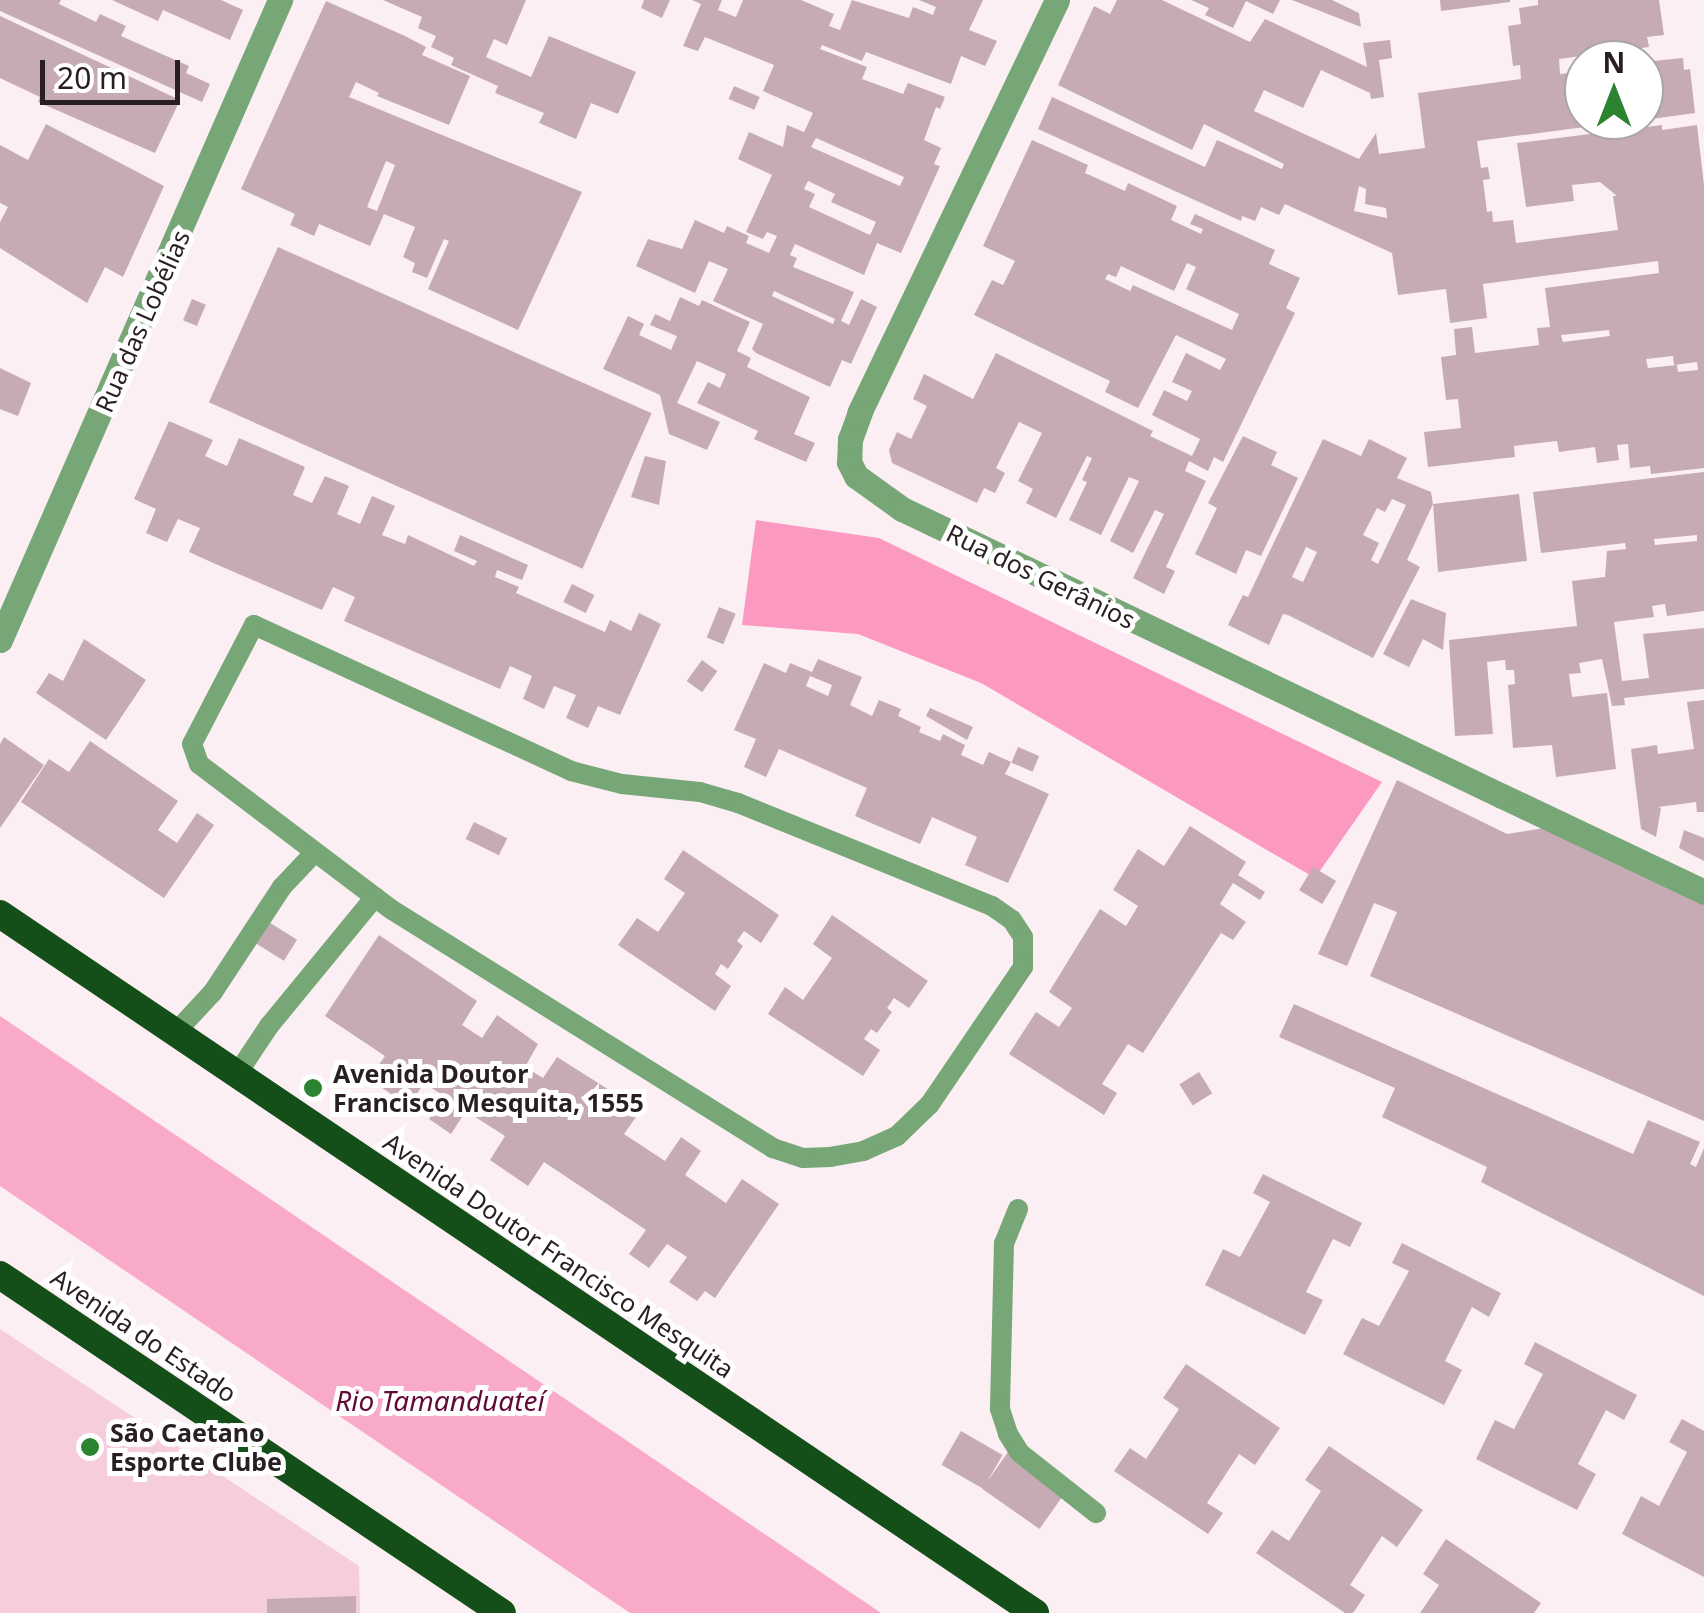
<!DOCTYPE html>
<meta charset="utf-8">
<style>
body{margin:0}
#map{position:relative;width:1704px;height:1613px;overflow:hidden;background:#fbeff3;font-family:"Noto Sans",sans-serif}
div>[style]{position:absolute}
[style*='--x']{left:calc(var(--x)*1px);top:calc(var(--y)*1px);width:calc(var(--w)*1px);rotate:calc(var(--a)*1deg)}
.green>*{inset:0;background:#f6cddc}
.forest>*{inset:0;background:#fc99c0}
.water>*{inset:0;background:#f9aac8}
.building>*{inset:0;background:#c7abb4;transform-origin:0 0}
.service>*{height:20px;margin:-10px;padding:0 10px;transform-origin:10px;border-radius:10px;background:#77a677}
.pedestrian>*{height:25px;margin:-12.5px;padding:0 12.5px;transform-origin:12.5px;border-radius:12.5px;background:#77a677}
.minor>*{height:25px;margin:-12.5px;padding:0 12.5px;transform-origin:12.5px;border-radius:12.5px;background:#77a677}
.trunk>*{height:28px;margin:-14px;padding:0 14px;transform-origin:14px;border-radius:14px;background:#144f1a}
.dots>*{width:28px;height:28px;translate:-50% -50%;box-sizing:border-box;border:5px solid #fff;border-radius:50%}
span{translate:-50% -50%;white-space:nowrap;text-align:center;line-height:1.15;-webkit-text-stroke:10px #fff;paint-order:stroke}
.street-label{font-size:25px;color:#291e22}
.poi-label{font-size:25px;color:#291e22;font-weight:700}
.left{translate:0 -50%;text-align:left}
.water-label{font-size:28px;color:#620b39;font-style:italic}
.north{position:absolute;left:1564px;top:40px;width:100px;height:100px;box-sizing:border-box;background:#fff;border:2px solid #a9a5a7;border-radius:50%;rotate:0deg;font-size:28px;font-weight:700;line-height:40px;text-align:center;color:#291e22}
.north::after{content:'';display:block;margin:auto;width:35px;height:45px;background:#2c8433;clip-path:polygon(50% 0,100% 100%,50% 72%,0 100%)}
.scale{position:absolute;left:40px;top:60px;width:140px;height:45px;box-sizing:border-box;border:5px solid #291e22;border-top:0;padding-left:12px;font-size:30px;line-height:35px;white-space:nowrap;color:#291e22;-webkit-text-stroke:8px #fff;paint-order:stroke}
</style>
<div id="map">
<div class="green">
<i style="clip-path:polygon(0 1329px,359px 1566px,360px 1613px,0 1613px)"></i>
</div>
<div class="forest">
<i style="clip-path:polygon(756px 520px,879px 538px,1382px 782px,1315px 878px,981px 683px,858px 634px,742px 625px)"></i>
</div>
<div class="water">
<i style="clip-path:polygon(0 1016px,881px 1613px,630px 1613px,0 1186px)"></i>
</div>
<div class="building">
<i style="clip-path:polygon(0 0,61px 0,59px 4px,96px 22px,100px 14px,126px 26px,121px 36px,189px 66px,186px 73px,210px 84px,202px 102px,0 11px)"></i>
<i style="clip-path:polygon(112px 0,221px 0,243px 10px,230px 40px,163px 10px,158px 21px)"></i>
<i style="clip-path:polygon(383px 0,526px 0,507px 45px,494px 39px,486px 57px,531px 77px,549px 36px,636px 72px,618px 114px,591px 103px,576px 139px,539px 123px,544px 113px,495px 93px,498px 86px,451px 65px,454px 58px,431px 47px,436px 36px,418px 28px,422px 17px)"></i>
<i style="clip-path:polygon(644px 0,670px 0,662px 18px,641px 8px)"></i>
<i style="clip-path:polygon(evenodd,692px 0,722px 0,718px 10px,736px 17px,743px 0,801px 0,834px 14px,829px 26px,840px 30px,852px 0,909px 18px,913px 7px,933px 15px,936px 7px,919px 0,983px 0,969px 30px,997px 41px,985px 66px,961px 56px,951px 84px,866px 52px,862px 61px,822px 45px,820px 49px,867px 67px,862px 79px,903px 94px,908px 83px,945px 97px,940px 109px,936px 107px,924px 140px,941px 148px,934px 164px,940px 166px,901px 253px,877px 243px,864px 275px,795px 244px,790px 255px,797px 258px,793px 267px,854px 292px,841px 321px,849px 325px,861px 299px,877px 307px,851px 364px,842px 360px,830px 387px,756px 353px,752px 349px,763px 324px,713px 301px,728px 269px,709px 261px,695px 293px,636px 266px,648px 239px,682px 249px,695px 220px,724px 233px,727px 226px,749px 236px,746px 243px,769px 253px,777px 236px,767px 232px,763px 239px,746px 232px,772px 175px,738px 159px,749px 132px,783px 147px,787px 125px,804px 132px,813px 113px,763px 91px,774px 65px,705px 37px,698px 51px,683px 46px,701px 4px,692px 0,816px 138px,904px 177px,900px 186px,811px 147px,816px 138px,692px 0,808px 181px,835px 194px,831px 202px,876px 222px,870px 235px,809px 207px,815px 194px,804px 189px,808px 181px,692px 0,774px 291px,835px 319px,833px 324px,772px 296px,774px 291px)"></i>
<i style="clip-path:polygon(evenodd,1117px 0,1162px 0,1250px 42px,1265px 19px,1367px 67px,1363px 43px,1390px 40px,1392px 58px,1379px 60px,1384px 97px,1371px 99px,1370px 93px,1321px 70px,1303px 108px,1264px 90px,1254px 111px,1359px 159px,1376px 133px,1379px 154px,1425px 148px,1418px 93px,1521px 79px,1520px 65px,1513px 66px,1508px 26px,1521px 24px,1519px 8px,1538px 5px,1538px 0,1659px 0,1664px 35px,1647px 37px,1649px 47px,1559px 59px,1560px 74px,1584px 71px,1584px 120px,1623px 122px,1477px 141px,1481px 168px,1488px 167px,1490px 179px,1483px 180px,1487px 212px,1492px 211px,1493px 222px,1513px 220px,1516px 243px,1618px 230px,1613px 196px,1617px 196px,1600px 182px,1572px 185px,1574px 201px,1526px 207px,1517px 143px,1662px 125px,1662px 130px,1697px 125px,1704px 185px,1704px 468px,1651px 474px,1650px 466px,1630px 468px,1628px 444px,1617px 445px,1619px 460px,1597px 463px,1595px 447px,1559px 452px,1557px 441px,1514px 446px,1515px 457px,1428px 467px,1424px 432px,1461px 428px,1458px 399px,1446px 400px,1441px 357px,1456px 355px,1454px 329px,1472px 327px,1475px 353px,1539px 345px,1537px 328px,1550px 327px,1545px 288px,1659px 273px,1658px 261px,1483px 284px,1487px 318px,1450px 323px,1446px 289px,1398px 295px,1392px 253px,1285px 204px,1279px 215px,1261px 207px,1255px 221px,1242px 216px,1241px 221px,1038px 129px,1052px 97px,1205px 167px,1217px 140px,1282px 169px,1284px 164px,1204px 124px,1192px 150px,1058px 85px,1094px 6px,1110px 14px,1117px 0,1359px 186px,1366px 189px,1365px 204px,1386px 208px,1387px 218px,1354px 211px,1359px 186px,1117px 0,1609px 330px,1610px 336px,1563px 342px,1561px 335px,1609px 330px,1117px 0,1673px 356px,1674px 365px,1697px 362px,1698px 370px,1678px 372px,1677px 365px,1648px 368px,1646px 359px,1673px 356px)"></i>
<i style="clip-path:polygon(1191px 0,1280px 0,1273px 14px,1246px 1px,1233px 28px,1205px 15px,1209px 8px)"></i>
<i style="clip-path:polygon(1292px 0,1332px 0,1359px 13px,1361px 27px)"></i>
<i style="clip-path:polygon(1440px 0,1510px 0,1510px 2px,1441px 11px)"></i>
<i style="clip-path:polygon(evenodd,326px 1px,405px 36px,426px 47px,422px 55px,470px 76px,449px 125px,377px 96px,379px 93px,356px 82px,349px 97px,582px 192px,518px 330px,428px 289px,449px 241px,444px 239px,427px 278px,412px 272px,415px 263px,403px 257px,415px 227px,384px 214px,370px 246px,319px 224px,314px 236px,290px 225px,295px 214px,241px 189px,326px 1px,386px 161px,395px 165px,377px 211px,367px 207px,386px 161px)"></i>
<i style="clip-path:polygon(0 16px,180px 100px,155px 153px,38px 102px,40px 97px,0 78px)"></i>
<i style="clip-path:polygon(1683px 58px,1684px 70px,1690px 69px,1695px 113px,1644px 120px,1644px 62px)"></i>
<i style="left:734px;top:86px;width:28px;height:14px;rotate:23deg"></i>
<i style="clip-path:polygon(46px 124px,164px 186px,123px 277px,105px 267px,87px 303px,0 248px,0 222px,8px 207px,0 203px,0 145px,28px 160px)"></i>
<i style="clip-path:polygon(evenodd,1032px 140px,1088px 165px,1085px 173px,1125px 191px,1128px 183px,1177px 206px,1171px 220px,1201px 234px,1203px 229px,1190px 224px,1195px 214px,1275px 250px,1269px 264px,1300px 278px,1286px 308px,1295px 313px,1223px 462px,1214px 457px,1208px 471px,1189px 461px,1185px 471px,1206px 481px,1166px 567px,1175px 571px,1164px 594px,1133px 578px,1164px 514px,1155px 510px,1133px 553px,1110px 541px,1139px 481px,1129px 477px,1101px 535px,1069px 520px,1087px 482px,1082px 480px,1092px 458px,1087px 456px,1056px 518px,1026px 503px,1033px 489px,1018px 481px,1042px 433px,1019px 422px,996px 468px,1005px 473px,995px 493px,984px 488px,977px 503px,892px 463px,889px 450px,897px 432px,911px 439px,927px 406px,913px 399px,924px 374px,973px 399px,996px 353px,1153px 431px,1150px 436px,1192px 456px,1200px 439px,1152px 415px,1164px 390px,1187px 401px,1192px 391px,1172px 382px,1186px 353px,1220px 370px,1226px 359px,1176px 335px,1138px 408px,1105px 392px,1110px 381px,974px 315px,992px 280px,1003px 285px,1015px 261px,983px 246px,1032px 140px,1187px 263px,1196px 267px,1186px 289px,1239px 314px,1232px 330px,1133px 285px,1130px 291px,1105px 279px,1108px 274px,1116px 277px,1121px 266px,1174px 291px,1187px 263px)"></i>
<i style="left:278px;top:247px;width:409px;height:170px;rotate:24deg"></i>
<i style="clip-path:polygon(680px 297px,699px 306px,702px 300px,750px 322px,737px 351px,751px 358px,747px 367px,810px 397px,794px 434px,815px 443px,806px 462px,754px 439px,758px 431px,697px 403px,708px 382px,720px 388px,726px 374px,697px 361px,677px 403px,720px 422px,707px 450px,669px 434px,660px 395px,603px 369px,628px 316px,644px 324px,639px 335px,671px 350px,677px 336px,650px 325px,655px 314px,670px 321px)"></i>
<i style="left:192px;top:299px;width:15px;height:23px;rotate:23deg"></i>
<i style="clip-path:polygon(0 368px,31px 383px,18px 416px,0 409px)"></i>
<i style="clip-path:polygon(169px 421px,213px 440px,205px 456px,227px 466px,239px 438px,305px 467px,293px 495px,312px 503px,325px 476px,349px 486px,337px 514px,360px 524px,372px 496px,395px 506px,382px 535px,405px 544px,408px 535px,474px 566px,477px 561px,454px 551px,460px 535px,528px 565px,522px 580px,497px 570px,495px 577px,519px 587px,516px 593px,605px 632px,610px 620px,631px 631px,639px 613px,661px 624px,620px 715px,598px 706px,588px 728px,566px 718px,576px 695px,554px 686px,544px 709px,523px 699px,532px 676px,510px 666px,500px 689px,344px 621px,355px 597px,333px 587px,322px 610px,211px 562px,189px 552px,200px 528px,178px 519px,167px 542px,146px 533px,156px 509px,134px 499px)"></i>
<i style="clip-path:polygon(1243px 436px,1277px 452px,1271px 465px,1298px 478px,1261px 556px,1246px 550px,1236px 574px,1195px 554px,1217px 508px,1208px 503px)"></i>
<i style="clip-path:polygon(evenodd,1323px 439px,1361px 456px,1369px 439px,1407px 458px,1397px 478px,1431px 492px,1433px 504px,1519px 494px,1527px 561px,1438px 572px,1433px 504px,1407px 560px,1420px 567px,1373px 658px,1288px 615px,1283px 614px,1269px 645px,1228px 625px,1243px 595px,1248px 597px,1323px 439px,1392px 499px,1406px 505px,1378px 564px,1371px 560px,1379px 543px,1363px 535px,1377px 508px,1385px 512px,1392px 499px,1323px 439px,1306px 547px,1317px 552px,1303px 582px,1292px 577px,1306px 547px)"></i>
<i style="clip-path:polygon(645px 456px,666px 461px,659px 505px,631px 497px)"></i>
<i style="clip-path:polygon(evenodd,1704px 472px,1704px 611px,1667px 616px,1665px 604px,1652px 606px,1654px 617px,1614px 622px,1622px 681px,1649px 678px,1643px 634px,1704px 628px,1704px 689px,1624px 698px,1625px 705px,1612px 706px,1602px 659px,1579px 663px,1581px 673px,1569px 674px,1572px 697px,1607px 693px,1616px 769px,1556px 777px,1552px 745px,1513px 748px,1508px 685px,1515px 684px,1514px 670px,1506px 670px,1505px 660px,1487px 662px,1493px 734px,1455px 736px,1449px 640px,1577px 626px,1572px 581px,1605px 577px,1607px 551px,1626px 549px,1625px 543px,1541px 553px,1533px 492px,1704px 472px,1697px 535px,1697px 541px,1655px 545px,1654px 539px,1697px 535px)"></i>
<i style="left:572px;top:584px;width:25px;height:20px;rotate:26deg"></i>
<i style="clip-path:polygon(1411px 599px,1446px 613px,1443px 650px,1423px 639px,1409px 667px,1383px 654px)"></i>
<i style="left:719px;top:607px;width:18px;height:33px;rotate:22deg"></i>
<i style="clip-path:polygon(84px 639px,146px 680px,106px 740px,36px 693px,49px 673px,63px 681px)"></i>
<i style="clip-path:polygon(evenodd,818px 659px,862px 677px,850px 705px,872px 716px,879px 700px,901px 709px,898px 716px,921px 727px,919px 732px,940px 741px,943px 734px,965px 745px,961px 755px,983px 765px,989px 752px,1011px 762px,1005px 774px,1049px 794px,1008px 883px,965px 865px,977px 837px,932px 817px,920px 844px,878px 826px,855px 816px,867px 788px,779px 749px,766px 777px,744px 767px,756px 739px,734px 730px,764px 663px,786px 673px,790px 663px,812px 672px,818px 659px,810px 676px,832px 685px,828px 696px,806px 686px,810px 676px)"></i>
<i style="left:702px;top:660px;width:19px;height:26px;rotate:36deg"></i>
<i style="clip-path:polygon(1704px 700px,1704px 812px,1697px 812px,1696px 802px,1658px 807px,1661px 808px,1656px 837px,1641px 829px,1631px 749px,1657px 745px,1658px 754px,1694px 749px,1687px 702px)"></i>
<i style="clip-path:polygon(930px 708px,973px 727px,967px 740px,926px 716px)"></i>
<i style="clip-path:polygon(4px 737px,44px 765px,0 828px,0 744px)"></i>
<i style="clip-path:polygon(90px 741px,178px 801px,158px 830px,177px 843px,197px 813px,214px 825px,164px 898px,21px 802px,49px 759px,69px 772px)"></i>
<i style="left:1018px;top:747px;width:23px;height:17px;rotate:23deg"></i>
<i style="clip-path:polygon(1397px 780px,1507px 834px,1551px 827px,1704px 904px,1704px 1121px,1370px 976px,1397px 912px,1374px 903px,1347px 966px,1318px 954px)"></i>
<i style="left:474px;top:822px;width:37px;height:19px;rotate:26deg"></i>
<i style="clip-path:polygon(1190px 826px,1246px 862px,1238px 875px,1265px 892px,1260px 900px,1233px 883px,1220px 904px,1246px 922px,1233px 940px,1221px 933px,1143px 1053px,1128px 1044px,1102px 1084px,1117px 1093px,1104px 1115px,1009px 1054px,1036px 1012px,1059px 1027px,1072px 1008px,1049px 992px,1100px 909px,1126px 926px,1138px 906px,1113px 890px,1138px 849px,1164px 866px)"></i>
<i style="clip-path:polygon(1684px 830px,1704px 838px,1704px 861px,1679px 848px)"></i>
<i style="clip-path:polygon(683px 850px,779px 915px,761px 943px,744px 931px,737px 941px,743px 946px,728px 969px,721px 964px,715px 974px,731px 986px,715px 1011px,618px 945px,637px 918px,658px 932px,685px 893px,664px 879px)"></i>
<i style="left:1313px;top:867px;width:27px;height:27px;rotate:31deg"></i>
<i style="clip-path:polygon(832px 915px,928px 981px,909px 1008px,894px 998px,887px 1008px,892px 1012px,877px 1033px,871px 1029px,864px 1039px,880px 1050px,863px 1076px,768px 1014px,785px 987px,803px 1000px,832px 958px,813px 944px)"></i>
<i style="left:264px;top:919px;width:39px;height:25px;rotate:32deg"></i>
<i style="clip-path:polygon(379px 935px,477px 1001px,462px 1025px,482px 1038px,497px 1015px,538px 1044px,525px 1067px,543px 1078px,557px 1057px,641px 1110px,624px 1134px,665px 1161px,681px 1137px,701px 1151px,685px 1175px,726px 1203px,742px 1179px,779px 1204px,715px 1298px,705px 1291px,697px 1301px,669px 1282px,687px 1257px,667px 1244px,649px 1268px,629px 1254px,646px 1230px,544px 1162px,528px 1186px,490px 1160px,505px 1136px,466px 1111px,451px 1134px,429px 1119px,444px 1096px,424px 1083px,409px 1106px,369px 1079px,385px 1056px,325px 1016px)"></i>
<i style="clip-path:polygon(1294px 1004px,1633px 1154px,1648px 1120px,1700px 1142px,1690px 1164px,1696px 1167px,1704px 1148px,1704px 1296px,1481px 1182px,1487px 1167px,1382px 1117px,1395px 1088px,1279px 1037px)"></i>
<i style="left:1199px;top:1072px;width:25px;height:23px;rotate:58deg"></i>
<i style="clip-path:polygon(1263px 1174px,1362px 1223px,1350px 1247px,1333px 1239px,1306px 1292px,1323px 1300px,1305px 1335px,1205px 1285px,1223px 1249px,1240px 1257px,1270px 1202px,1253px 1193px)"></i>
<i style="clip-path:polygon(1402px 1243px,1501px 1293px,1489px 1317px,1472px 1307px,1445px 1361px,1462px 1370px,1444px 1405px,1343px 1354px,1362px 1318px,1379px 1326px,1409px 1271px,1392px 1263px)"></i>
<i style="clip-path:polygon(1535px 1342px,1637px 1395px,1624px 1420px,1606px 1410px,1578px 1464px,1596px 1474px,1577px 1510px,1476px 1459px,1495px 1420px,1514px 1429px,1543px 1374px,1524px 1364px)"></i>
<i style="clip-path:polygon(1186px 1364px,1280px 1428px,1255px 1465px,1239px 1454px,1207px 1503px,1223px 1513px,1208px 1534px,1114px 1471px,1130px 1448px,1146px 1459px,1179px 1409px,1163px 1398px)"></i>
<i style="clip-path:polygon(1682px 1419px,1704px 1431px,1704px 1577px,1622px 1534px,1641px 1496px,1659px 1506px,1687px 1452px,1669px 1442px)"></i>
<i style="left:961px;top:1431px;width:48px;height:39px;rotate:30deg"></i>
<i style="clip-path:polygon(1329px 1446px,1423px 1510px,1397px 1547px,1382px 1536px,1350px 1585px,1365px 1595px,1353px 1613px,1345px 1613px,1256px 1553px,1272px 1530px,1289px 1541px,1321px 1491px,1305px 1480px)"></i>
<i style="left:1008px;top:1452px;width:70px;height:45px;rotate:35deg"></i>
<i style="clip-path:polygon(1446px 1539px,1541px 1603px,1534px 1613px,1420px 1613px,1439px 1585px,1423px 1574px)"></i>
<i style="clip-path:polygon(356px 1596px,356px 1613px,267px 1613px,267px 1599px)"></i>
</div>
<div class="service">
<i style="--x:254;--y:625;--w:349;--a:24.7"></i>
<i style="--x:571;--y:771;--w:53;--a:14.3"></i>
<i style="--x:622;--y:784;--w:78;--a:5.9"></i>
<i style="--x:700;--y:792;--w:40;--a:16"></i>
<i style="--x:738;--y:803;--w:274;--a:22.1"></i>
<i style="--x:992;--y:906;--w:24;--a:35"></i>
<i style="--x:1012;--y:920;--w:20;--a:57"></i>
<i style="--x:1023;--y:937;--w:30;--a:90"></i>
<i style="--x:1023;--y:967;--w:166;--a:124.2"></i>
<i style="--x:930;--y:1104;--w:46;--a:135.9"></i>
<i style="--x:897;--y:1136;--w:36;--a:156"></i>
<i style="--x:864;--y:1151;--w:34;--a:170"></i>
<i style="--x:831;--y:1157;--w:28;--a:178"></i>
<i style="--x:803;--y:1158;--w:32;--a:-162"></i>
<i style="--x:773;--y:1148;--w:449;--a:-148"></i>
<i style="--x:392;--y:910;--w:242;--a:-142.9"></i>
<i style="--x:199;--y:764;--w:21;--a:-109"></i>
<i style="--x:192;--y:744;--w:134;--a:-62.5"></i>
<i style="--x:175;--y:1033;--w:56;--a:-47.2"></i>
<i style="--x:213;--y:992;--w:126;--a:-56.7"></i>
<i style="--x:282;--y:887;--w:47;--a:-46.7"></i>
<i style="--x:237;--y:1074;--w:58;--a:-56.3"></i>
<i style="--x:269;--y:1026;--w:167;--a:-50.6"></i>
<i style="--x:1018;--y:1209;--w:37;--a:112"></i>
<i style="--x:1004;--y:1243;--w:166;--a:91.4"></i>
<i style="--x:1000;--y:1409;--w:26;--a:72"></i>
<i style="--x:1008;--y:1434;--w:22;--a:58"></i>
<i style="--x:1020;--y:1453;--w:97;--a:38.3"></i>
</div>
<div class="pedestrian">
<i style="--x:1502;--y:796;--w:224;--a:25.4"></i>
</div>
<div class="minor">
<i style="--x:1057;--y:0;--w:457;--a:115.6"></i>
<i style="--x:860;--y:412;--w:29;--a:110"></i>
<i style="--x:850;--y:439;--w:23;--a:92"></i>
<i style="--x:849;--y:462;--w:16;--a:63"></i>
<i style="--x:856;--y:476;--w:57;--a:35.7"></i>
<i style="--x:902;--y:509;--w:665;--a:25.56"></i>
<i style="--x:0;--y:640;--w:699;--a:-66.37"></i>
</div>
<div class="trunk">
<i style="--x:0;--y:914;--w:1249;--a:34.03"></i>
<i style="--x:0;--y:1275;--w:605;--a:33.95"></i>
</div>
<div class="dots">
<i style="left:313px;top:1088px;background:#2c8433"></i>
<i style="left:90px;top:1447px;background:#2c8433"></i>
</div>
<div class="street-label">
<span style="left:142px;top:321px;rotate:-66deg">Rua das Lobélias</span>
<span style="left:1041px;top:576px;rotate:26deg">Rua dos Gerânios</span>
<span style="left:559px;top:1255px;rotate:34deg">Avenida Doutor Francisco Mesquita</span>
<span style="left:144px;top:1335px;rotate:34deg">Avenida do Estado</span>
</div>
<div class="poi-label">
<span class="left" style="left:333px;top:1088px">Avenida Doutor<br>Francisco Mesquita, 1555</span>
<span class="left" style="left:110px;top:1447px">São Caetano<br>Esporte Clube</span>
</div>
<div class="water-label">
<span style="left:440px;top:1400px">Rio Tamanduateí</span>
</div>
<div class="north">N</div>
<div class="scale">20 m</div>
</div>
